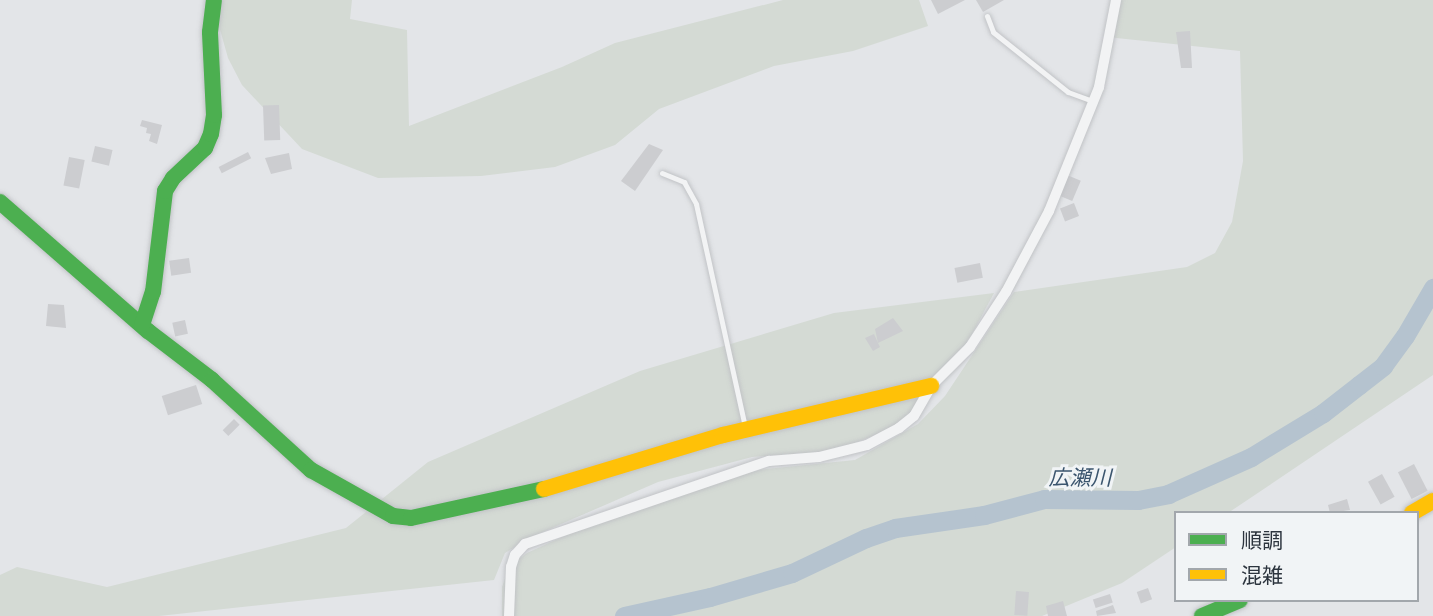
<!DOCTYPE html>
<meta charset="utf-8">
<style>
body{margin:0}
#map{position:relative;width:1433px;height:616px;overflow:hidden;background:#e3e5e8;font-family:"Titillium Web","Noto Sans JP",sans-serif}
div>[style]{position:absolute}
[style*='--x']{left:calc(var(--x)*1px);top:calc(var(--y)*1px);width:calc(var(--w)*1px);rotate:calc(var(--a)*1deg)}
.green>*{inset:0;background:#d4dad4}
.river>*{height:19px;margin:-9.5px;padding:0 9.5px;transform-origin:9.5px;border-radius:9.5px;background:#b5c3cf}
.building>*{inset:0;background:#cccdd0;transform-origin:0 0}
.roads{filter:drop-shadow(0 0 2px #c1c3c6) drop-shadow(0 0 2px #c1c3c6)}
.lane>*{height:5px;margin:-2.5px;padding:0 2.5px;transform-origin:2.5px;border-radius:2.5px;background:#f2f3f4}
.street>*{height:10px;margin:-5px;padding:0 5px;transform-origin:5px;border-radius:5px;background:#f2f3f4}
.fast>*{height:16px;margin:-8px;padding:0 8px;transform-origin:8px;border-radius:8px;background:#4caf50}
.slow>*{height:16px;margin:-8px;padding:0 8px;transform-origin:8px;border-radius:8px;background:#ffc107}
span{translate:-50% -50%;white-space:nowrap;text-align:center;line-height:1.15;-webkit-text-stroke:6px #f1f4f6;paint-order:stroke}
.water-label{font-size:21px;color:#3b556e;font-style:italic}
.legend{position:absolute;left:1174px;top:511px;width:245px;height:91px;box-sizing:border-box;background:#f1f4f6;border:2px solid #a2a7ac;margin:0;padding:9px 12px;list-style:none;font-size:21px;color:#2c343e}
.legend li{display:flex;align-items:center;gap:14px;height:35px}
.legend b{width:35px;border:2px solid #a2a7ac}
</style>
<div id="map">
<div class="green">
<i style="clip-path:polygon(220px 0,352px 0,350px 19px,407px 30px,409px 126px,562px 67px,615px 43px,783px 0,919px 0,928px 26px,853px 51px,774px 66px,659px 109px,615px 145px,555px 167px,481px 176px,378px 178px,302px 149px,242px 85px,228px 58px,219px 26px)"></i>
<i style="clip-path:polygon(1114px 0,1433px 0,1433px 375px,1228px 513px,1176px 513px,1176px 547px,1122px 583px,1042px 616px,502px 616px,502px 587px,509px 567px,527px 553px,639px 502px,728px 476px,766px 469px,855px 460px,918px 424px,945px 396px,1014px 292px,1187px 267px,1215px 253px,1232px 222px,1243px 161px,1240px 51px,1107px 37px)"></i>
<i style="clip-path:polygon(994px 293px,972px 334px,932px 394px,896px 427px,834px 451px,752px 457px,658px 482px,529px 538px,505px 553px,494px 580px,159px 616px,0 616px,0 575px,17px 567px,107px 587px,346px 528px,428px 462px,640px 371px,834px 313px)"></i>
</div>
<div class="river">
<i style="--x:624;--y:616;--w:88;--a:-12.5"></i>
<i style="--x:710;--y:597;--w:85;--a:-16.3"></i>
<i style="--x:792;--y:573;--w:82;--a:-25.3"></i>
<i style="--x:866;--y:538;--w:31;--a:-19"></i>
<i style="--x:895;--y:528;--w:90;--a:-8.3"></i>
<i style="--x:984;--y:515;--w:62;--a:-14.9"></i>
<i style="--x:1044;--y:499;--w:94;--a:0.6"></i>
<i style="--x:1138;--y:500;--w:31;--a:-11"></i>
<i style="--x:1168;--y:494;--w:91;--a:-24"></i>
<i style="--x:1251;--y:457;--w:84;--a:-31.4"></i>
<i style="--x:1323;--y:413;--w:46;--a:-37.9"></i>
<i style="--x:1359;--y:385;--w:31;--a:-38"></i>
<i style="--x:1383;--y:366;--w:37;--a:-54"></i>
<i style="--x:1405;--y:336;--w:56;--a:-59.7"></i>
</div>
<div class="building">
<i style="clip-path:polygon(931px 0,965px 0,938px 14px)"></i>
<i style="clip-path:polygon(976px 0,1004px 0,983px 12px)"></i>
<i style="clip-path:polygon(1190px 31px,1192px 68px,1181px 68px,1176px 32px)"></i>
<i style="left:279px;top:105px;width:35px;height:16px;rotate:88deg"></i>
<i style="clip-path:polygon(142px 120px,162px 125px,157px 144px,149px 141px,151px 134px,146px 133px,147px 128px,140px 126px)"></i>
<i style="clip-path:polygon(649px 144px,663px 150px,635px 191px,621px 181px)"></i>
<i style="left:95px;top:146px;width:18px;height:16px;rotate:13deg"></i>
<i style="left:248px;top:152px;width:7px;height:33px;rotate:63deg"></i>
<i style="clip-path:polygon(289px 153px,292px 169px,271px 174px,265px 158px)"></i>
<i style="left:69px;top:157px;width:16px;height:29px;rotate:11deg"></i>
<i style="left:1067px;top:175px;width:15px;height:22px;rotate:23deg"></i>
<i style="left:1074px;top:203px;width:14px;height:15px;rotate:69deg"></i>
<i style="left:189px;top:258px;width:15px;height:20px;rotate:82deg"></i>
<i style="left:980px;top:263px;width:15px;height:26px;rotate:79deg"></i>
<i style="clip-path:polygon(48px 304px,64px 305px,66px 328px,46px 326px)"></i>
<i style="clip-path:polygon(893px 318px,903px 331px,878px 343px,880px 347px,873px 351px,865px 338px,874px 334px,878px 343px,875px 329px)"></i>
<i style="left:185px;top:320px;width:14px;height:13px;rotate:78deg"></i>
<i style="left:196px;top:385px;width:20px;height:36px;rotate:72deg"></i>
<i style="left:234px;top:419px;width:8px;height:16px;rotate:45deg"></i>
<i style="left:1414px;top:464px;width:30px;height:18px;rotate:63deg"></i>
<i style="left:1382px;top:474px;width:26px;height:16px;rotate:61deg"></i>
<i style="clip-path:polygon(1347px 499px,1350px 510px,1330px 513px,1328px 505px)"></i>
<i style="left:1148px;top:588px;width:12px;height:12px;rotate:70deg"></i>
<i style="left:1016px;top:591px;width:13px;height:24px;rotate:4deg"></i>
<i style="left:1110px;top:594px;width:9px;height:18px;rotate:72deg"></i>
<i style="clip-path:polygon(1063px 601px,1067px 616px,1048px 616px,1046px 606px)"></i>
<i style="clip-path:polygon(1113px 605px,1116px 613px,1097px 616px,1096px 611px)"></i>
</div>
<div class="roads">
<div class="lane">
<i style="--x:987;--y:16;--w:17;--a:69"></i>
<i style="--x:993;--y:32;--w:96;--a:38.7"></i>
<i style="--x:1068;--y:92;--w:27;--a:20"></i>
<i style="--x:662;--y:173;--w:24;--a:22"></i>
<i style="--x:684;--y:182;--w:25;--a:61"></i>
<i style="--x:696;--y:204;--w:228;--a:77.6"></i>
</div>
<div class="street">
<i style="--x:509;--y:616;--w:49;--a:-87.7"></i>
<i style="--x:511;--y:567;--w:13;--a:-72"></i>
<i style="--x:515;--y:555;--w:15;--a:-48"></i>
<i style="--x:525;--y:544;--w:258;--a:-18.8"></i>
<i style="--x:769;--y:461;--w:50;--a:-4.6"></i>
<i style="--x:819;--y:457;--w:49;--a:-14"></i>
<i style="--x:867;--y:445;--w:36;--a:-28"></i>
<i style="--x:899;--y:428;--w:19;--a:-39"></i>
<i style="--x:914;--y:416;--w:34;--a:-60"></i>
<i style="--x:931;--y:386;--w:55;--a:-45"></i>
<i style="--x:970;--y:347;--w:66;--a:-56.8"></i>
<i style="--x:1006;--y:292;--w:92;--a:-62"></i>
<i style="--x:1049;--y:211;--w:134;--a:-68"></i>
<i style="--x:1099;--y:87;--w:89;--a:-78.9"></i>
</div>
<div class="fast">
<i style="--x:0;--y:202;--w:196;--a:41.1"></i>
<i style="--x:148;--y:331;--w:81;--a:37.4"></i>
<i style="--x:212;--y:380;--w:134;--a:42.3"></i>
<i style="--x:311;--y:470;--w:94;--a:29.3"></i>
<i style="--x:393;--y:516;--w:18;--a:6"></i>
<i style="--x:411;--y:518;--w:136;--a:-12.3"></i>
<i style="--x:142;--y:325;--w:35;--a:-72"></i>
<i style="--x:153;--y:292;--w:102;--a:-83.2"></i>
<i style="--x:165;--y:191;--w:15;--a:-58"></i>
<i style="--x:173;--y:178;--w:44;--a:-43.2"></i>
<i style="--x:205;--y:148;--w:15;--a:-67"></i>
<i style="--x:211;--y:134;--w:19;--a:-81"></i>
<i style="--x:214;--y:115;--w:83;--a:-92.8"></i>
<i style="--x:210;--y:32;--w:32;--a:-83"></i>
<i style="--x:1202;--y:616;--w:41;--a:-22.8"></i>
</div>
<div class="slow">
<i style="--x:544;--y:489;--w:187;--a:-16.8"></i>
<i style="--x:723;--y:435;--w:214;--a:-13.3"></i>
<i style="--x:1412;--y:513;--w:24;--a:-30"></i>
</div>
</div>
<div class="water-label">
<span style="left:1080px;top:477px">広瀬川</span>
</div>
<ul class="legend">
<li><b style="height:9px;background:#4caf50"></b>順調</li>
<li><b style="height:9px;background:#ffc107"></b>混雑</li>
</ul>
</div>
